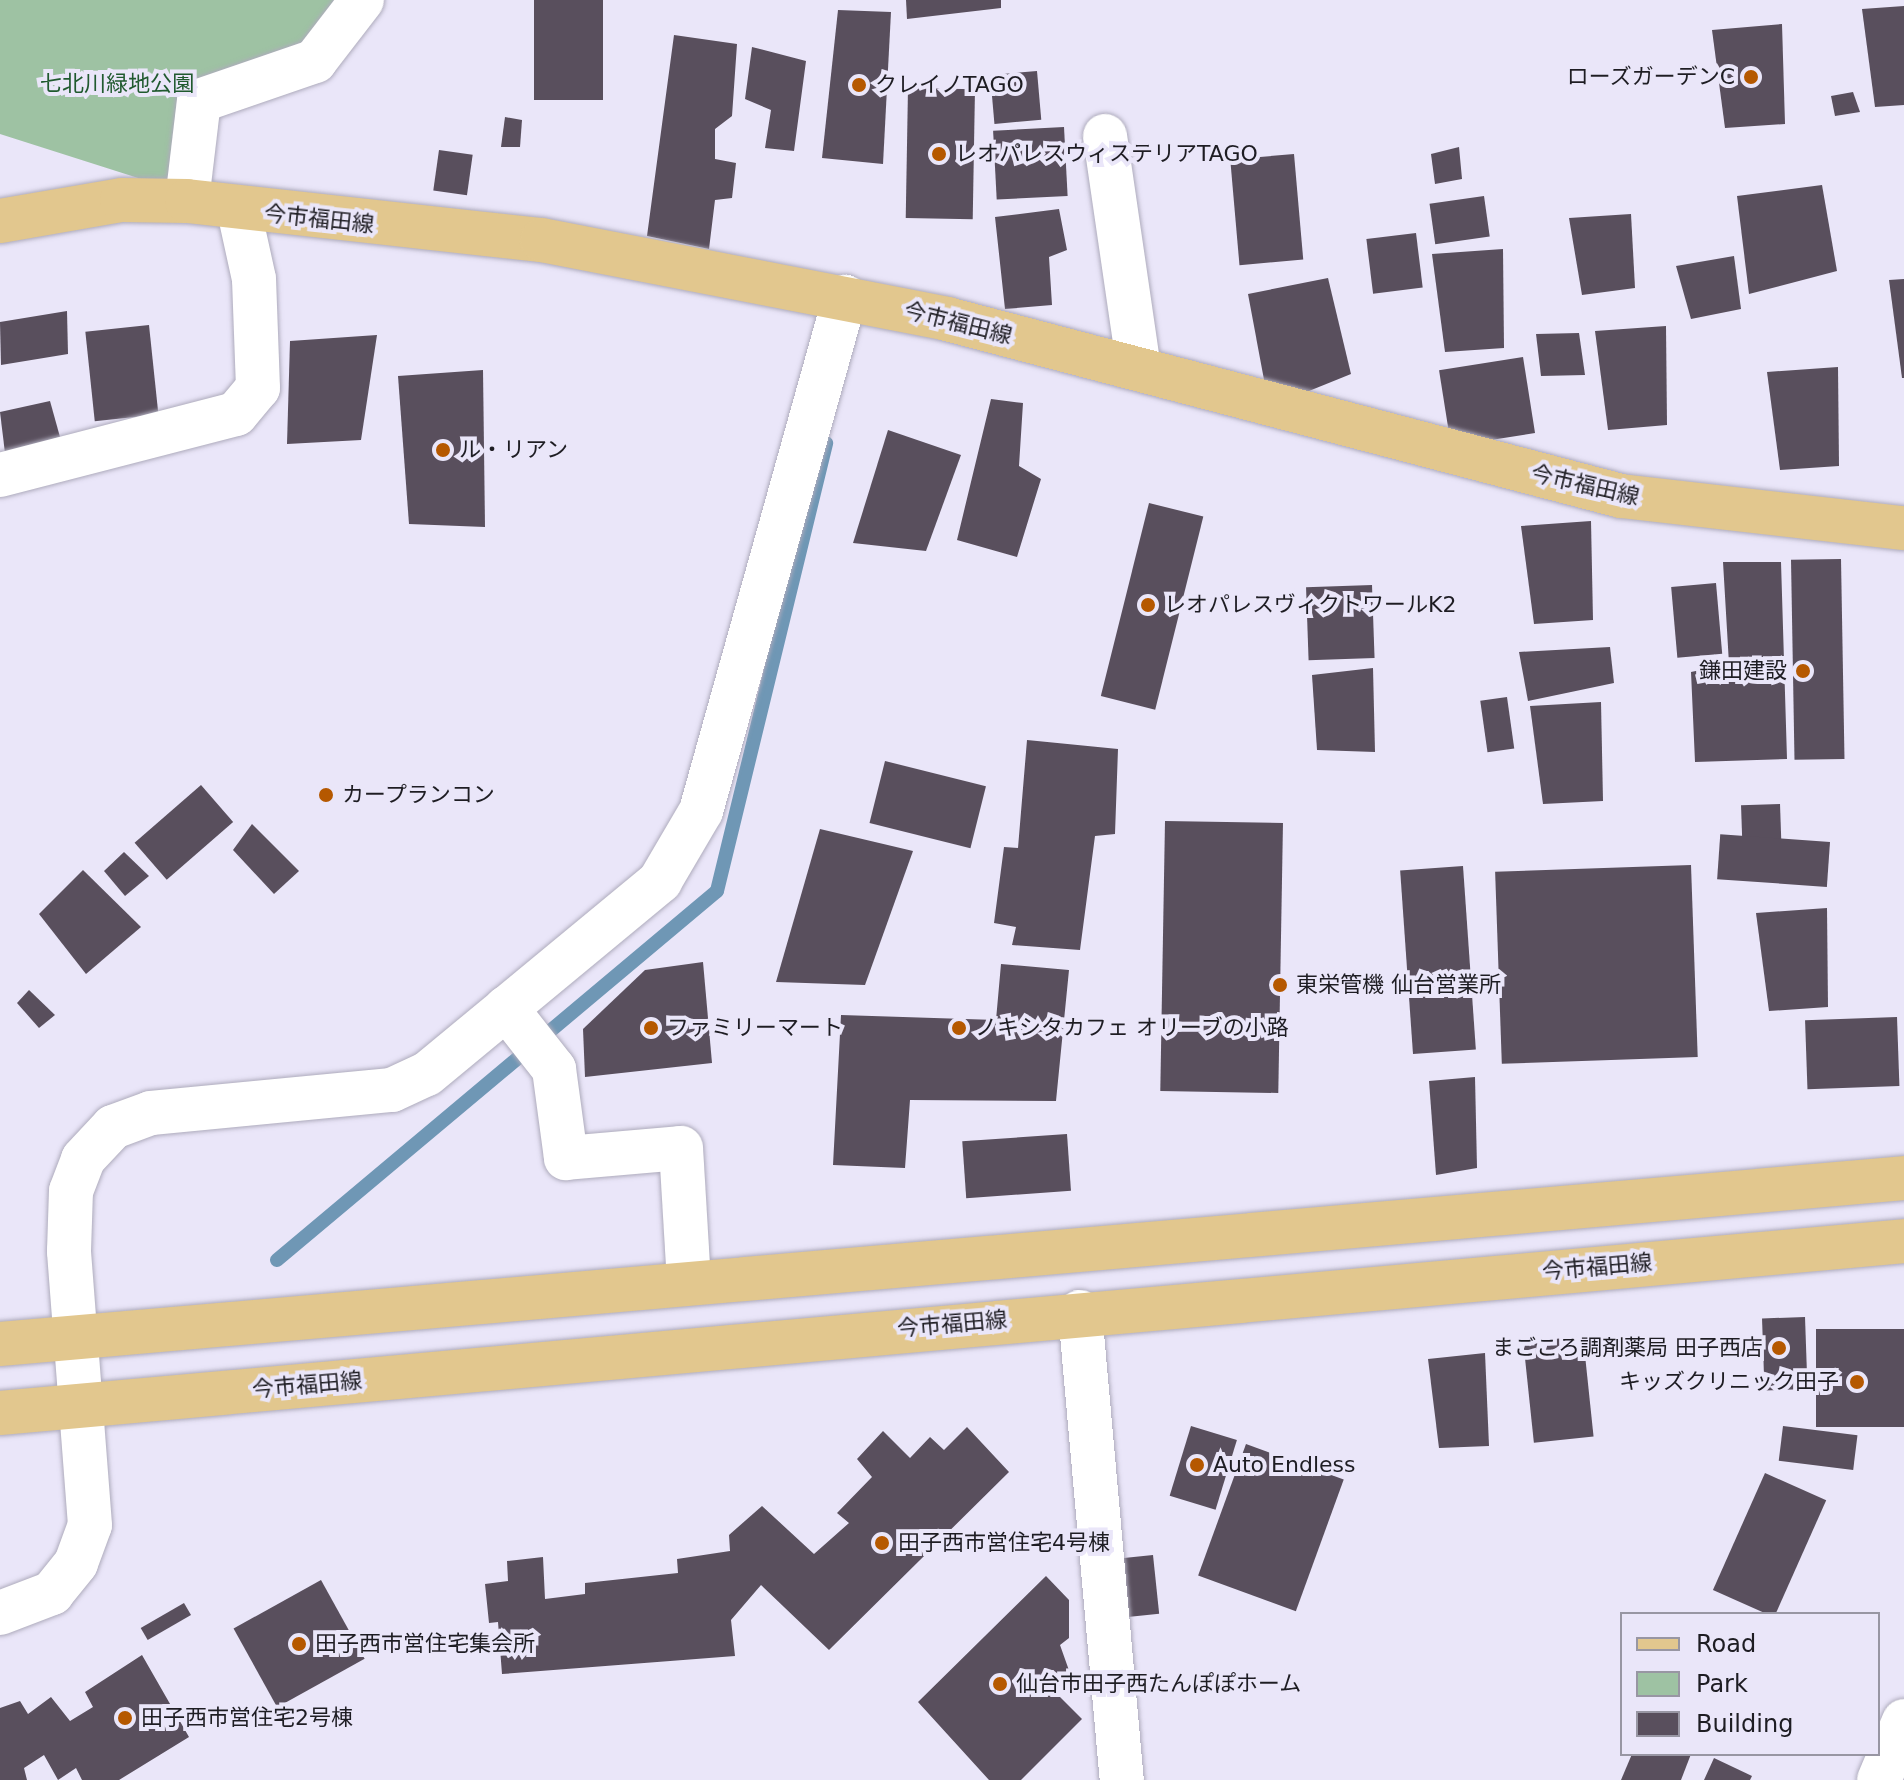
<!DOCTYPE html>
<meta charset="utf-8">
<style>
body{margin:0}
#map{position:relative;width:1904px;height:1780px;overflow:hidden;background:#eae6f9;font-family:"DejaVu Sans","Noto Sans JP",sans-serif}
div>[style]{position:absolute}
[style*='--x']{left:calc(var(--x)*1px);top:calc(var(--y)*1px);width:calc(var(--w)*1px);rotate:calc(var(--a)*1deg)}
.green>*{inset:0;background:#9ec2a3}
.stream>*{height:14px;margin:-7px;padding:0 7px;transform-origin:7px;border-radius:7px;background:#6f97b5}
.building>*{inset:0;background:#594f5d;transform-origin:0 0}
.roads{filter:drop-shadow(0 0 2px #aeabbc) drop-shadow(0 0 2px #aeabbc)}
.minor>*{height:44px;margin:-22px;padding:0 22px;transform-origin:22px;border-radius:22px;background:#fff}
.major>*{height:44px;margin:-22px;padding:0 22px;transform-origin:22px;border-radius:22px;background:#e2c78e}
.dots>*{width:22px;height:22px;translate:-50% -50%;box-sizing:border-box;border:4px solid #eae6f9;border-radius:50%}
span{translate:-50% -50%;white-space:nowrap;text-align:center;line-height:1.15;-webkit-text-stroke:8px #eae6f9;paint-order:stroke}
.poi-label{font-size:22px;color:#1e1d23}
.right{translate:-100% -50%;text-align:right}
.left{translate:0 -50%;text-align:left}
.park-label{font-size:22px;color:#205a2f}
.street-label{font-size:22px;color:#1e1d23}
.legend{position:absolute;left:1620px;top:1612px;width:260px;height:144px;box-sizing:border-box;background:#eae6f9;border:2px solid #9896a3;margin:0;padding:10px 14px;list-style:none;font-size:24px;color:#1e1d23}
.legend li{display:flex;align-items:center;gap:16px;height:40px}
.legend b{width:40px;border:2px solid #9896a3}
</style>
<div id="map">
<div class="green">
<i style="clip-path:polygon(0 0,363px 0,193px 120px,182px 192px,0 134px)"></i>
</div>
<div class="stream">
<i style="--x:277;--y:1260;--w:574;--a:-39.98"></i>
<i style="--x:717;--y:891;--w:461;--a:-76.3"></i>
</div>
<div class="building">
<i style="left:534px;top:0;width:69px;height:100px"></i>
<i style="clip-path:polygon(906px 0,1001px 0,1001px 8px,907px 19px)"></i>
<i style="clip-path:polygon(1904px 6px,1904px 105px,1875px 107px,1862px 9px)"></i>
<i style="clip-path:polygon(838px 10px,891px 12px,883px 164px,822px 158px)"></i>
<i style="clip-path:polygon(1782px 24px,1785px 124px,1725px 128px,1712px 30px)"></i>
<i style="clip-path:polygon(674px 35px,737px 44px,732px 116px,715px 129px,715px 159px,736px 163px,732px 198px,715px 200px,709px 249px,647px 236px)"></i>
<i style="clip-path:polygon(752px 47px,806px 61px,794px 151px,765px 148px,771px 110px,745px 99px)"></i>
<i style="left:1037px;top:71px;width:49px;height:47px;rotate:85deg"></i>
<i style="left:908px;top:88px;width:67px;height:130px;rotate:1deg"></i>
<i style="clip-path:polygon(1853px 92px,1860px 112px,1835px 116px,1831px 96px)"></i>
<i style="clip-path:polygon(505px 117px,522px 120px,520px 147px,501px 147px)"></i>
<i style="left:1064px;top:127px;width:69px;height:71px;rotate:87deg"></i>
<i style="clip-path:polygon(1459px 147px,1462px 179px,1435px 184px,1431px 154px)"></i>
<i style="left:439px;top:150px;width:34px;height:41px;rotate:8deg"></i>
<i style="left:1294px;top:154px;width:106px;height:64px;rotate:85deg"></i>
<i style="clip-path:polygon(1822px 185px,1837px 271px,1749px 294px,1737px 196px)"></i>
<i style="left:1484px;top:196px;width:41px;height:55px;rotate:82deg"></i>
<i style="clip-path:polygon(1059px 209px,1067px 250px,1049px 257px,1052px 305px,1005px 309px,995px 217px)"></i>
<i style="clip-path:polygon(1631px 214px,1635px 288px,1582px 295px,1569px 218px)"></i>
<i style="left:1416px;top:233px;width:55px;height:50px;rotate:83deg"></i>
<i style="clip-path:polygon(1503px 249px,1504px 348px,1445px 352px,1432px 254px)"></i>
<i style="clip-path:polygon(1734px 256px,1741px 309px,1691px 319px,1676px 266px)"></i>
<i style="clip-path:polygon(1328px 278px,1351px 374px,1304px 393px,1265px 385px,1248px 294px)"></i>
<i style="clip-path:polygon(1904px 279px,1904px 378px,1902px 378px,1889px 280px)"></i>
<i style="clip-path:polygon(67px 311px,68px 354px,1px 365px,0 322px)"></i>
<i style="left:149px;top:325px;width:90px;height:64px;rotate:84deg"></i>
<i style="clip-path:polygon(1666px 326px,1667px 425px,1608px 430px,1595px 331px)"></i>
<i style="clip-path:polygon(1579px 333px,1585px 375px,1541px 376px,1536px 334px)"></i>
<i style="clip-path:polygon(377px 335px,361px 440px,287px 444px,290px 341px)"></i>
<i style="left:1523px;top:357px;width:77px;height:85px;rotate:81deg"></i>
<i style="clip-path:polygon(1838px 367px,1839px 466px,1780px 470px,1767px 372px)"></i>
<i style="clip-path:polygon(483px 370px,485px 527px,409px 524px,398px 376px)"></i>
<i style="clip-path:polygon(991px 399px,1023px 403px,1019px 466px,1041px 479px,1017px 557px,957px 540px)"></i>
<i style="clip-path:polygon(50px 401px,60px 437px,5px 453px,0 412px)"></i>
<i style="clip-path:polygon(888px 430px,961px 455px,926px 551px,853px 543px)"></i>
<i style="left:1149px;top:503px;width:56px;height:199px;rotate:14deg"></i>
<i style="clip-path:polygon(1591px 521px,1593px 620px,1534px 624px,1521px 526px)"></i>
<i style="left:1841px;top:559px;width:200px;height:50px;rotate:89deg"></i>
<i style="clip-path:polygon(1723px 562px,1781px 562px,1787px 759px,1695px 762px,1691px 672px,1729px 664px)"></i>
<i style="left:1716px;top:583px;width:71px;height:45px;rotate:85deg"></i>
<i style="left:1372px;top:585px;width:73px;height:66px;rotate:88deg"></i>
<i style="clip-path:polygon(1610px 647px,1614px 683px,1528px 701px,1519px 652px)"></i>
<i style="clip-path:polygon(1373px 668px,1375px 752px,1317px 750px,1312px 675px)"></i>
<i style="left:1507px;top:697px;width:52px;height:27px;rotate:82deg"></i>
<i style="clip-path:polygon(1601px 702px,1603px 801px,1543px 804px,1530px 706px)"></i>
<i style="clip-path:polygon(1027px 740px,1118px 749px,1115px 834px,1095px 836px,1080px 950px,1012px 945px,1016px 927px,994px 923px,1004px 847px,1018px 848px)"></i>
<i style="left:885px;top:761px;width:104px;height:64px;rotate:14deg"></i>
<i style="left:201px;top:785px;width:49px;height:88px;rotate:49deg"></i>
<i style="left:1780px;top:804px;width:36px;height:39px;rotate:88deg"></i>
<i style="left:1165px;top:821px;width:118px;height:270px;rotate:1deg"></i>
<i style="clip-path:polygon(252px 824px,299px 871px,274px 894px,233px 850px)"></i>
<i style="clip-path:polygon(820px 829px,913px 851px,865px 985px,776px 982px)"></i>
<i style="left:1830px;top:842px;width:45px;height:110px;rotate:94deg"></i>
<i style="clip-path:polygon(124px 852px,149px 876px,125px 896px,104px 871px)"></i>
<i style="left:1691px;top:865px;width:192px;height:196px;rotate:88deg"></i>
<i style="left:1463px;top:866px;width:184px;height:63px;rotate:86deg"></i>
<i style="clip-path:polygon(83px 870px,141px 927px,86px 974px,39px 914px)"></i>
<i style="clip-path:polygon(1827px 908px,1828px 1007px,1769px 1011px,1756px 913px)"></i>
<i style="clip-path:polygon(703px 962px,712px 1063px,585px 1077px,583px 1029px,645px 970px)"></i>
<i style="clip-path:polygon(1001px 964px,1069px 970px,1056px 1101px,910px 1100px,905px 1168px,833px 1165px,841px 1015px,996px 1020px)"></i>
<i style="clip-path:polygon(29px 990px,55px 1015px,39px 1028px,17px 1003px)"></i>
<i style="left:1897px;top:1017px;width:69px;height:92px;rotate:88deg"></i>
<i style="clip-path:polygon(1475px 1077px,1477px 1168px,1436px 1175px,1429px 1081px)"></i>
<i style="left:1067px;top:1134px;width:57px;height:105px;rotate:86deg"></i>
<i style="left:1805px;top:1317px;width:72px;height:43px;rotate:88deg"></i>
<i style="left:1904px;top:1329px;width:98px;height:88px;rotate:90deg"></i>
<i style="left:1583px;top:1336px;width:101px;height:60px;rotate:84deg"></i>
<i style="clip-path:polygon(1485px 1353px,1489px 1446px,1439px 1448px,1428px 1359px)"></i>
<i style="left:1191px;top:1426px;width:48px;height:73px;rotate:17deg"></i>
<i style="left:1783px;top:1426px;width:75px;height:35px;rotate:7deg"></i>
<i style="clip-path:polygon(967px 1427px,1009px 1472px,829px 1650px,761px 1585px,731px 1620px,735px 1656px,502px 1674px,498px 1622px,489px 1623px,485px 1584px,508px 1581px,507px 1561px,543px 1557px,545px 1599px,585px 1594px,585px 1583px,678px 1573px,677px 1559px,730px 1551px,729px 1535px,762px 1506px,814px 1554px,849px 1523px,837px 1513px,872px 1477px,857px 1459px,883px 1431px,910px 1458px,930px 1437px,944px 1450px)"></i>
<i style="left:1246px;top:1444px;width:104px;height:140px;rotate:20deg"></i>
<i style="left:1765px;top:1473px;width:67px;height:128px;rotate:24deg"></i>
<i style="left:1153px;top:1555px;width:59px;height:34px;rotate:84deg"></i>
<i style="clip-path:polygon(1046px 1576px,1069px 1600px,1069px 1638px,1060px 1645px,1071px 1676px,1055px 1692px,1082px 1719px,1021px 1780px,989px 1780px,918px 1702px)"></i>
<i style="left:321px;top:1580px;width:90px;height:100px;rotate:61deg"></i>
<i style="left:184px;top:1603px;width:14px;height:50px;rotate:60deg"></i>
<i style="clip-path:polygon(142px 1655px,189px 1737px,119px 1780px,82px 1780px,76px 1768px,58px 1780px,44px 1755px,24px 1768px,27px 1780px,0 1780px,0 1708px,20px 1701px,28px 1714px,51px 1697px,70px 1721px,93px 1707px,85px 1692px)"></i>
<i style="clip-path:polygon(1632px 1754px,1691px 1754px,1681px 1780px,1621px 1780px)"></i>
<i style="clip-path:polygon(1714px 1758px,1752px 1776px,1750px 1780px,1704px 1780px)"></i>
</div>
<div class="roads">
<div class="minor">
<i style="--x:1105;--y:136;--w:235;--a:81.7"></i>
<i style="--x:187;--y:201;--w:101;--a:-83.2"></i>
<i style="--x:199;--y:101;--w:123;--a:-19"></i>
<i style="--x:315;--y:61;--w:77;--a:-52.4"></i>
<i style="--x:0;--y:475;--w:244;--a:-14.5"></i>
<i style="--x:236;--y:414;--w:34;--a:-50"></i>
<i style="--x:258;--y:388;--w:109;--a:-92.1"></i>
<i style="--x:254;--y:279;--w:70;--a:-102.4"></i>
<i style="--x:506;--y:1008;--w:78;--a:51.8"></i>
<i style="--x:554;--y:1069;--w:90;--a:82.3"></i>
<i style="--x:566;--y:1158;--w:115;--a:-5"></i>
<i style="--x:681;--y:1148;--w:133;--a:86.6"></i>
<i style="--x:1080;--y:1312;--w:470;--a:84.9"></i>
<i style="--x:0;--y:1613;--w:56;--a:-21"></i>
<i style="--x:52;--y:1593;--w:38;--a:-51"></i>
<i style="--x:76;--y:1563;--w:40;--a:-69.8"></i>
<i style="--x:90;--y:1525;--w:275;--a:-94.4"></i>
<i style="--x:69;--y:1251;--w:60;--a:-88.1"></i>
<i style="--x:71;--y:1191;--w:34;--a:-69"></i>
<i style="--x:83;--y:1159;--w:44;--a:-46.8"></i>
<i style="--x:113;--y:1127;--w:40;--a:-20.2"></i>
<i style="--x:151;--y:1113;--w:242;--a:-5.5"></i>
<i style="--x:392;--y:1090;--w:38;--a:-25"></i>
<i style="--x:427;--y:1074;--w:303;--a:-39.6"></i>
<i style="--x:660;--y:881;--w:81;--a:-59.6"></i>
<i style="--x:701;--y:811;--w:534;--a:-74.35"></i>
<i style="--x:1879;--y:1780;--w:64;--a:-67"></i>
</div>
<div class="major">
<i style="--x:0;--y:221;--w:124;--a:-9.8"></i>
<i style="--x:122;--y:200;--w:65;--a:0.9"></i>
<i style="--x:187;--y:201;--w:357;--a:6.3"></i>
<i style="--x:542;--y:240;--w:413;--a:11"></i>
<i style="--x:947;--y:319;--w:697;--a:14.71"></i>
<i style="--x:1621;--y:496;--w:285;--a:6.5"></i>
<i style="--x:0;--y:1344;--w:1911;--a:-4.98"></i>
<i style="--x:0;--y:1413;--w:1912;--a:-5.16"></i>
</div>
</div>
<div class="dots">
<i style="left:1751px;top:77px;background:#b55800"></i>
<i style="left:859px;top:85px;background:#b55800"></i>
<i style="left:939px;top:154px;background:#b55800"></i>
<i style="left:443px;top:450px;background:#b55800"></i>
<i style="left:1148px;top:605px;background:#b55800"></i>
<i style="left:1803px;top:671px;background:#b55800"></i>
<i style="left:326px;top:795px;background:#b55800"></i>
<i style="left:1280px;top:985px;background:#b55800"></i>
<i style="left:651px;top:1028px;background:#b55800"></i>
<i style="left:959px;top:1028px;background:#b55800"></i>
<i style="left:1779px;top:1348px;background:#b55800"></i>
<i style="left:1857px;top:1382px;background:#b55800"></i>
<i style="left:1197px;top:1465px;background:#b55800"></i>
<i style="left:882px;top:1543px;background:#b55800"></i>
<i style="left:299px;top:1644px;background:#b55800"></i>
<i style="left:1000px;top:1684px;background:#b55800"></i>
<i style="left:125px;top:1718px;background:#b55800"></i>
</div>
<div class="poi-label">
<span class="right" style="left:1735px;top:77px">ローズガーデンC</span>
<span class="left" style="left:875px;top:85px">クレイノTAGO</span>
<span class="left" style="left:955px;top:154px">レオパレスウィステリアTAGO</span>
<span class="left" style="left:459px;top:450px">ル・リアン</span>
<span class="left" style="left:1164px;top:605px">レオパレスヴィクトワールK2</span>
<span class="right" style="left:1787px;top:671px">鎌田建設</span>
<span class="left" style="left:342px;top:795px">カープランコン</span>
<span class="left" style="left:1296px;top:985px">東栄管機 仙台営業所</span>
<span class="left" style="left:667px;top:1028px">ファミリーマート</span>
<span class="left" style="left:975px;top:1028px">ノキシタカフェ オリーブの小路</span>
<span class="right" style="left:1763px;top:1348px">まごころ調剤薬局 田子西店</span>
<span class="right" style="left:1839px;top:1382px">キッズクリニック田子</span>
<span class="left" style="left:1213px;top:1465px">Auto Endless</span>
<span class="left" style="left:898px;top:1543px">田子西市営住宅4号棟</span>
<span class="left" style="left:315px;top:1644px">田子西市営住宅集会所</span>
<span class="left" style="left:1016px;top:1684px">仙台市田子西たんぽぽホーム</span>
<span class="left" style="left:141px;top:1718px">田子西市営住宅2号棟</span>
</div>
<div class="park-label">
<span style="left:117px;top:84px">七北川緑地公園</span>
</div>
<div class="street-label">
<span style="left:319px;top:219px;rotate:6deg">今市福田線</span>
<span style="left:958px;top:323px;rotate:14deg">今市福田線</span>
<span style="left:1585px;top:485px;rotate:13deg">今市福田線</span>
<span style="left:1597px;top:1267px;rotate:-5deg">今市福田線</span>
<span style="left:952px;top:1324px;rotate:-5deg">今市福田線</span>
<span style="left:307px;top:1385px;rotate:-5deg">今市福田線</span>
</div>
<ul class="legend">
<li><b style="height:10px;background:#e2c78e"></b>Road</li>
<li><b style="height:22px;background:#9ec2a3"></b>Park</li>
<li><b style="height:22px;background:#594f5d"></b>Building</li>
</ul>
</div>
